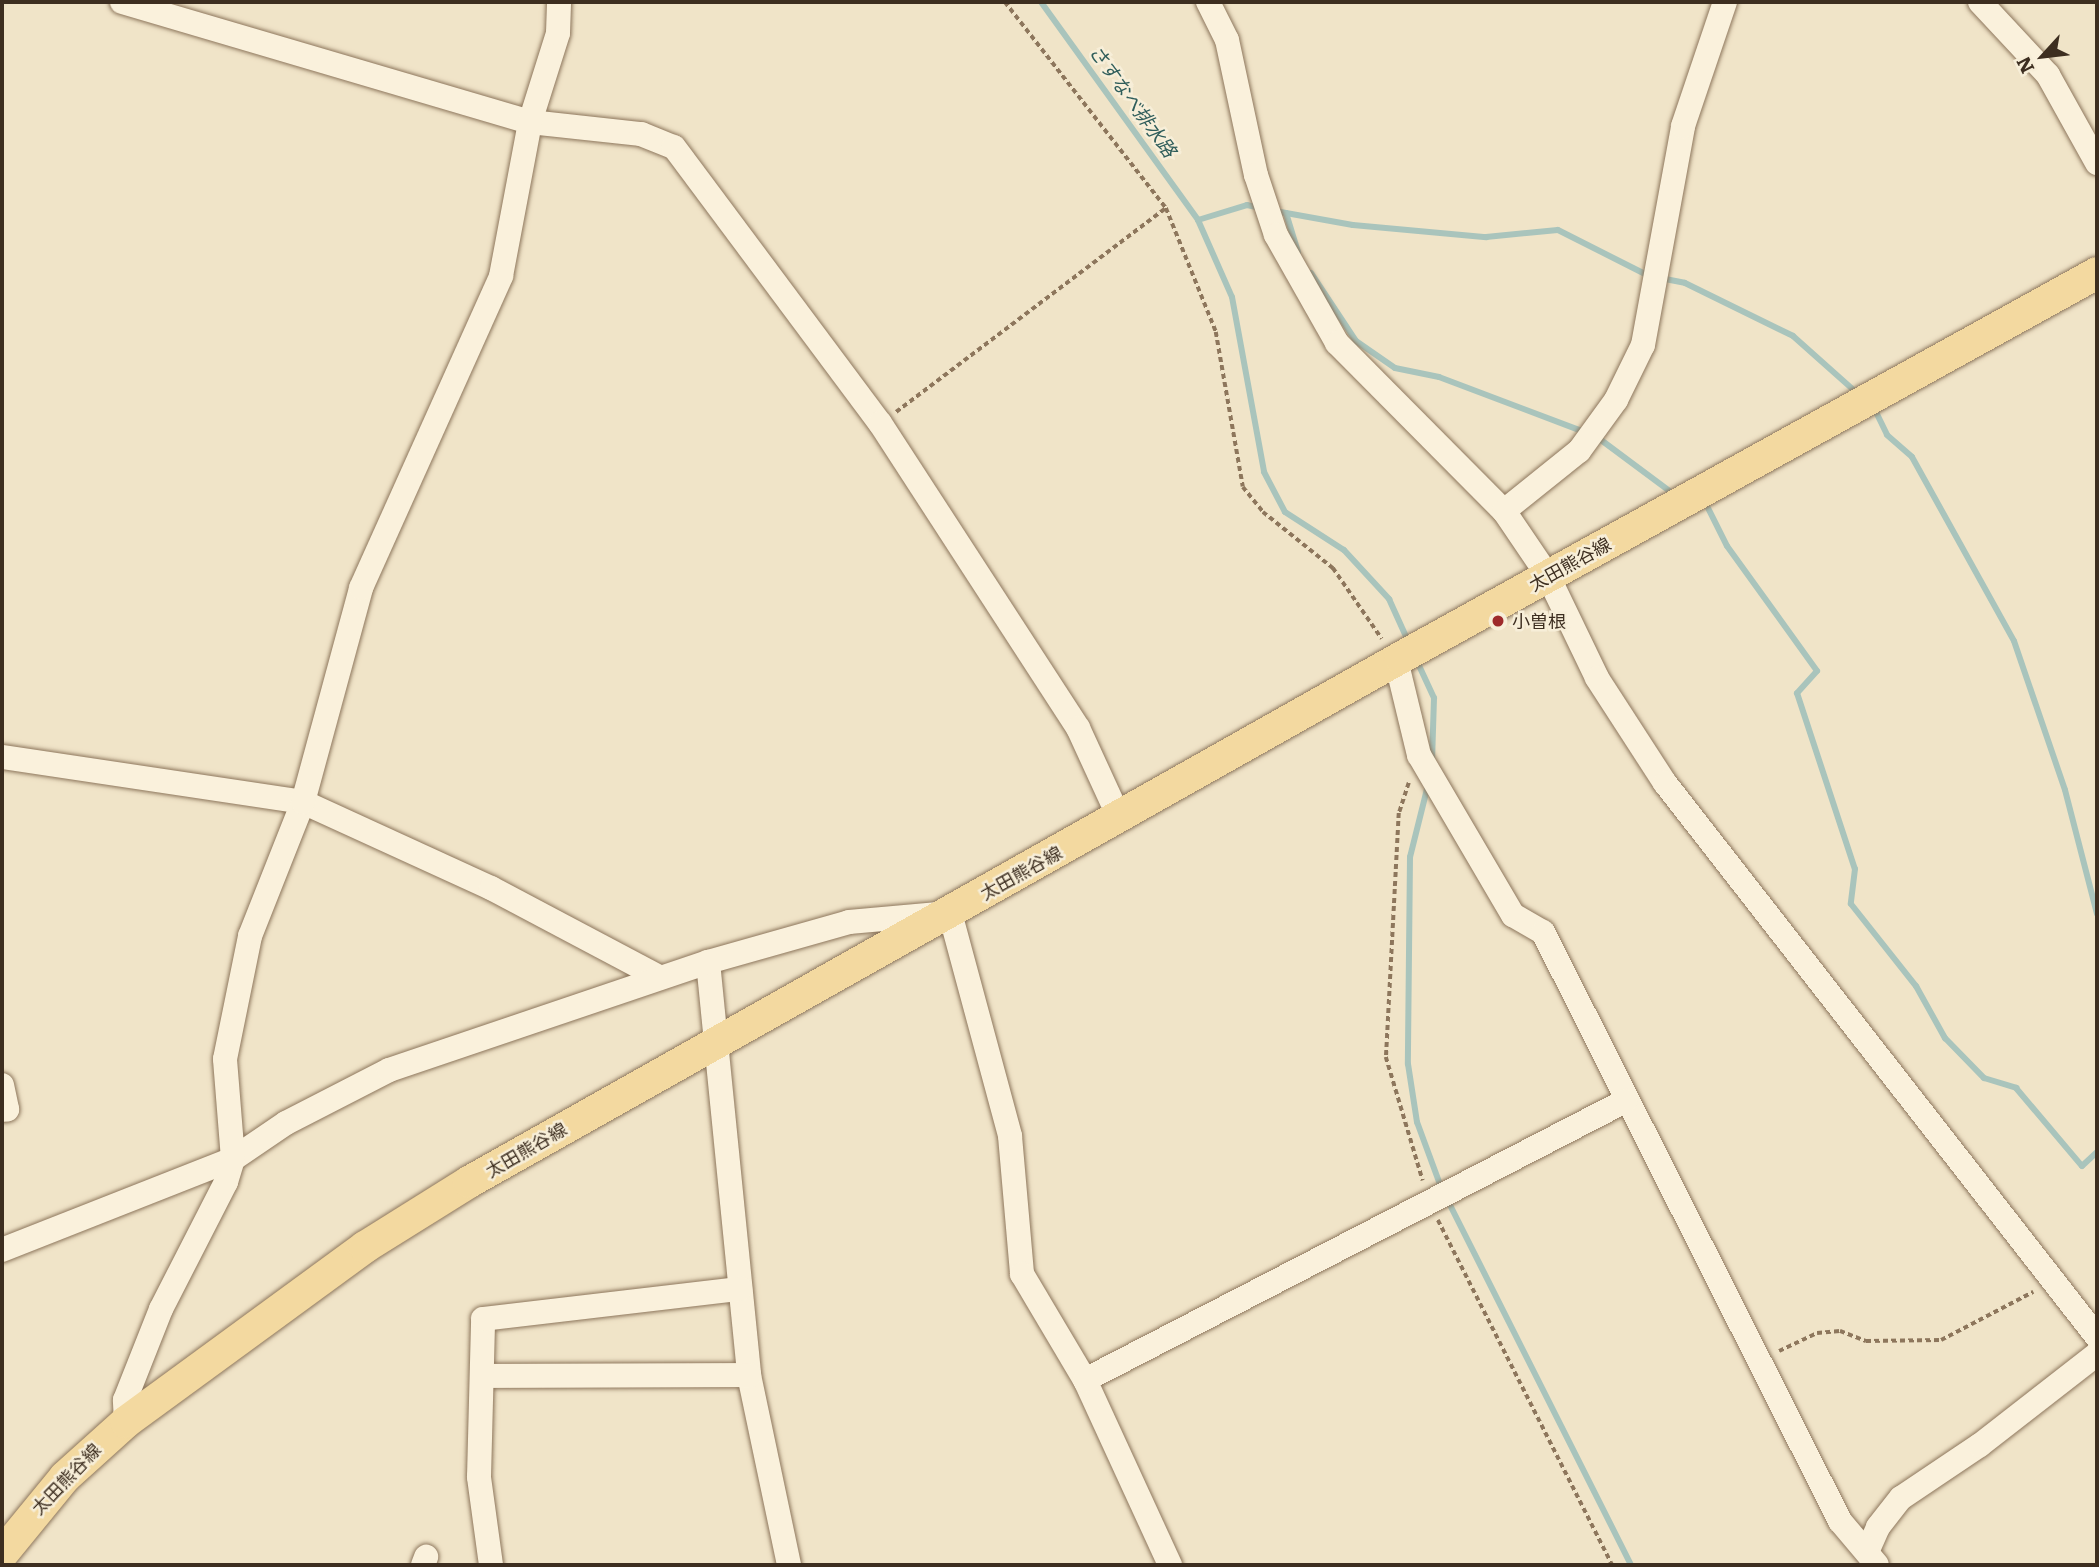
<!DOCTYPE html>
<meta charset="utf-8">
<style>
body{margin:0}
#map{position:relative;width:2099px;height:1567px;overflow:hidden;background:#f0e4c8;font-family:Literata,"Noto Sans JP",serif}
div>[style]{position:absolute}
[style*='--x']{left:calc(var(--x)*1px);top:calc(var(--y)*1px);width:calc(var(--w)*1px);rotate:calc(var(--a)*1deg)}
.stream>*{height:6px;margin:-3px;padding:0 3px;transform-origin:3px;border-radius:3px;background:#a9c4bc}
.path>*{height:3.5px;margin-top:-1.75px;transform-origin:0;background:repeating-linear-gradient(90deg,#8d765c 0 5px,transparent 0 8.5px)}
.roads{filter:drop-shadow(0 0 2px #8d765c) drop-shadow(0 0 2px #8d765c)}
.minor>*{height:24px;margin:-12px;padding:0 12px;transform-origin:12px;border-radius:12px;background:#faf1dc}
.major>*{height:32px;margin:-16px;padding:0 16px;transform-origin:16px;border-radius:16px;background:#f3d9a0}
.dots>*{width:19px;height:19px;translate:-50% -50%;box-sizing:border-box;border:4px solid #f7eed8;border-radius:50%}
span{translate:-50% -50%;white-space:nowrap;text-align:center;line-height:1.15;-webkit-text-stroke:5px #f7eed8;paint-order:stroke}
.street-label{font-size:18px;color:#3d2e20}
.poi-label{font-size:18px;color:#3d2e20}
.left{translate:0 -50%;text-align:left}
.water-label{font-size:19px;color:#2f5d5a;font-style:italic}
.frame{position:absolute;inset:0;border:4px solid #3d2e20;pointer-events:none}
.north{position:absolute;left:2008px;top:21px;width:70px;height:70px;-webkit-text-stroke:5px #f7eed8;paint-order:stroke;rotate:243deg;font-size:19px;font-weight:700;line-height:28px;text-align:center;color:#3d2e20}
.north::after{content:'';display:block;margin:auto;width:24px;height:32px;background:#3d2e20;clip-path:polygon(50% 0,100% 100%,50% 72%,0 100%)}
</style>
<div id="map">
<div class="stream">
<i style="--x:1041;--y:2;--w:269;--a:54.2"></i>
<i style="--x:1198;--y:220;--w:84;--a:66.2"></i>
<i style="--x:1232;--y:297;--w:178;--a:79.6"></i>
<i style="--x:1264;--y:472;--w:45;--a:62.3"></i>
<i style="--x:1285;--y:512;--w:70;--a:32.8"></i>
<i style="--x:1344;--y:550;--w:67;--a:47.4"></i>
<i style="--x:1389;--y:599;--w:48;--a:65.6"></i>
<i style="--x:1275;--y:211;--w:79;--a:10.2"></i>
<i style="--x:1353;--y:225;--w:134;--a:5.2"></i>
<i style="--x:1486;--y:237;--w:72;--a:-5.6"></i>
<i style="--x:1558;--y:230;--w:102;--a:26.8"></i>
<i style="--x:1286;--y:213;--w:41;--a:72.9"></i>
<i style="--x:1198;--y:220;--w:51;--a:-17"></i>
<i style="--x:1247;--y:205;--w:13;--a:13"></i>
<i style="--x:1311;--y:273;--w:82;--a:56.5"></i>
<i style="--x:1356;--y:341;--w:47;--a:34.7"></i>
<i style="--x:1395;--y:368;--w:45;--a:11.6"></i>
<i style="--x:1439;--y:377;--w:158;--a:20.7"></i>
<i style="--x:1660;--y:278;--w:25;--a:11"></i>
<i style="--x:1685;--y:283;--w:120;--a:26.1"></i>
<i style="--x:1793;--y:336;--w:87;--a:41.7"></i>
<i style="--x:1876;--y:412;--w:25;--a:64"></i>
<i style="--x:1887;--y:435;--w:33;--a:41"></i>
<i style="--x:1912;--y:457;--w:210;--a:61"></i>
<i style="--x:2014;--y:641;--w:157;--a:71.1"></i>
<i style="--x:2065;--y:790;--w:128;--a:75.5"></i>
<i style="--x:1597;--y:437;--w:89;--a:36.7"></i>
<i style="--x:1708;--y:508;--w:42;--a:63.4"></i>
<i style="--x:1727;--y:546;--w:154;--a:54.2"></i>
<i style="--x:1817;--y:671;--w:30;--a:132"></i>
<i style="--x:1797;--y:693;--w:185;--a:71.8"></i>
<i style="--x:1855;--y:869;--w:35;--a:97"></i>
<i style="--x:1851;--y:904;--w:105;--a:51.6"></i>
<i style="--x:1916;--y:986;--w:60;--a:60.9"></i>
<i style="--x:1945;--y:1038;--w:56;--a:45.7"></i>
<i style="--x:1984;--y:1078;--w:34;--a:17"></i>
<i style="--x:2016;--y:1088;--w:102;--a:49.8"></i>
<i style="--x:2082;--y:1166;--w:21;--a:-43"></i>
<i style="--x:1416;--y:659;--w:43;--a:65.2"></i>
<i style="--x:1434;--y:698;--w:62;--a:91.8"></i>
<i style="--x:1428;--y:785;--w:74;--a:104"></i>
<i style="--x:1410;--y:857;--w:207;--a:90.6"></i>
<i style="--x:1408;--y:1064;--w:59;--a:81.2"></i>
<i style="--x:1417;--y:1122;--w:72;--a:69.8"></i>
<i style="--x:1447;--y:1199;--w:410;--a:63.3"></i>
</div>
<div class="path">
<i style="--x:1005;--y:2;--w:261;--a:52"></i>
<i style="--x:1166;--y:208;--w:134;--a:68"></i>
<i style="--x:1216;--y:332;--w:157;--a:80.1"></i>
<i style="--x:1243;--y:487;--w:32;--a:51"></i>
<i style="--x:1263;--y:512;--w:90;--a:38.7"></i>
<i style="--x:1333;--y:568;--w:86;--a:55.4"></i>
<i style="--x:896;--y:412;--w:338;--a:-37.1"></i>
<i style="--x:1409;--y:783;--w:32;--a:108"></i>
<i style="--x:1399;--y:813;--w:244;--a:93"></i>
<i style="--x:1386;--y:1057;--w:129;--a:73.4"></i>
<i style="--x:1438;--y:1220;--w:386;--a:63.2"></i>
<i style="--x:1779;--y:1351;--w:42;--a:-25.3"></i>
<i style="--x:1817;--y:1333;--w:23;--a:-5"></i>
<i style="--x:1840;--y:1331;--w:28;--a:21"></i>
<i style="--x:1866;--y:1341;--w:75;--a:-0.8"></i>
<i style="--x:1941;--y:1340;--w:104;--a:-27.6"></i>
</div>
<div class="roads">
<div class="minor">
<i style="--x:122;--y:2;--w:425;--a:16.4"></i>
<i style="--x:530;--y:122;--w:112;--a:6.2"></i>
<i style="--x:641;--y:134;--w:35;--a:22"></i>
<i style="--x:674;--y:147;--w:344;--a:53.3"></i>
<i style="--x:880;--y:423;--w:364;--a:57"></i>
<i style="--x:1078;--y:728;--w:98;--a:65.3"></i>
<i style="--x:1208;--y:2;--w:42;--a:63.4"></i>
<i style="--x:1227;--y:40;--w:138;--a:77.9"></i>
<i style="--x:1256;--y:175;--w:63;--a:71.6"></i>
<i style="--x:1276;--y:235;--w:124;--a:60.5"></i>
<i style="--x:1337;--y:343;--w:237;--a:45.2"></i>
<i style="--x:1504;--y:511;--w:78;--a:55.9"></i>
<i style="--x:1548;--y:576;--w:113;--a:64.3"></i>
<i style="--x:1597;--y:678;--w:125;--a:57.1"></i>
<i style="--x:1665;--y:783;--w:703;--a:52.05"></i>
<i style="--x:1980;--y:2;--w:100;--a:47"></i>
<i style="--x:2048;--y:75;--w:101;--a:60.9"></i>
<i style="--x:1504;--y:511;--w:96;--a:-38.7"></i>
<i style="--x:1579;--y:451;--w:63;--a:-54"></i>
<i style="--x:1616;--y:400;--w:61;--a:-63.9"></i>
<i style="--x:1643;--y:345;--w:223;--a:-79.6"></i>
<i style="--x:1683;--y:126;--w:131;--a:-71.3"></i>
<i style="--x:1396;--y:660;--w:98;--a:76.4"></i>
<i style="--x:1419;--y:755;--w:186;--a:59.6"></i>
<i style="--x:1513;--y:915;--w:34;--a:30"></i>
<i style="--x:1543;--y:932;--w:660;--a:63.24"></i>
<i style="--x:1840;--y:1521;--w:57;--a:49.9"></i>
<i style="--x:2;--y:757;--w:304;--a:8.5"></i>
<i style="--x:303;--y:802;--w:207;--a:24.6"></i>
<i style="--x:491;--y:888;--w:188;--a:27.9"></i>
<i style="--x:708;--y:962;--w:415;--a:84.3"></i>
<i style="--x:749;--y:1375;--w:194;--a:78.1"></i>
<i style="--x:2;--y:1085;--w:25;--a:78"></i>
<i style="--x:7;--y:1109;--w:5;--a:169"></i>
<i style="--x:2;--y:1250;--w:248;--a:-21.5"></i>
<i style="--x:233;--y:1159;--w:64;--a:-34.2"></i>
<i style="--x:286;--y:1123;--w:116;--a:-27.2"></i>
<i style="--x:389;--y:1070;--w:337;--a:-18.7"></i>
<i style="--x:708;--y:962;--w:147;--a:-15.8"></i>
<i style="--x:849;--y:922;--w:101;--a:-5.1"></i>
<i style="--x:950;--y:913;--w:231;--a:74.9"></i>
<i style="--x:1010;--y:1136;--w:139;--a:85"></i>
<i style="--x:1022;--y:1274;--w:123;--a:59.3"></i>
<i style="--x:1085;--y:1380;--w:204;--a:65.3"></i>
<i style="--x:482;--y:1376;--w:267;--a:-0.2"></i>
<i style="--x:1085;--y:1380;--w:608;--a:-27.32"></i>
<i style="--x:126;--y:1422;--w:22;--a:-93"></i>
<i style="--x:125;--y:1400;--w:98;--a:-68.4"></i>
<i style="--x:161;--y:1309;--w:143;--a:-62.9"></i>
<i style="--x:226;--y:1182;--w:24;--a:-73"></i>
<i style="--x:233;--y:1159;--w:100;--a:-94.6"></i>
<i style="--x:225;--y:1059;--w:126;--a:-78.5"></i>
<i style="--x:250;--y:936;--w:144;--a:-68.4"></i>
<i style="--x:303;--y:802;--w:222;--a:-74.8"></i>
<i style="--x:361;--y:588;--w:342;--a:-65.8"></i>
<i style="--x:501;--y:276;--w:157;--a:-79.3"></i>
<i style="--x:530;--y:122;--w:93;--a:-72.5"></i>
<i style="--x:558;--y:33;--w:31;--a:-88"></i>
<i style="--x:1867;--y:1552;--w:27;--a:-66"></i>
<i style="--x:1878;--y:1527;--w:37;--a:-52"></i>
<i style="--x:1901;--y:1498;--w:95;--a:-33.9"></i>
<i style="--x:1980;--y:1445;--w:148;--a:-37.9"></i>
<i style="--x:423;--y:1565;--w:9;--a:-69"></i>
<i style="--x:491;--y:1565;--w:89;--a:-97.8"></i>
<i style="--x:479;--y:1477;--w:158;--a:-88.5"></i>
<i style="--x:483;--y:1319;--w:259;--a:-6.7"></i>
</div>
<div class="major">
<i style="--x:2;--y:1554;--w:99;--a:-50.7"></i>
<i style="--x:65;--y:1477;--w:82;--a:-42"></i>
<i style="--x:126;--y:1422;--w:296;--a:-36.2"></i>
<i style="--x:365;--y:1247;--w:123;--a:-32"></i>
<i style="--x:469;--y:1182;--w:1068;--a:-29.37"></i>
<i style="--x:1400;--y:658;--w:796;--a:-28.91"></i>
</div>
</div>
<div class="dots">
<i style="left:1498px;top:621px;background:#9e2a2b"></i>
</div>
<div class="street-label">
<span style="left:1570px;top:564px;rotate:-29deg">太田熊谷線</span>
<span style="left:1021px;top:873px;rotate:-29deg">太田熊谷線</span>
<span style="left:526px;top:1150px;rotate:-30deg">太田熊谷線</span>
<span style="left:66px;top:1479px;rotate:-46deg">太田熊谷線</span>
</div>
<div class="poi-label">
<span class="left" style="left:1512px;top:621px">小曽根</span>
</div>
<div class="water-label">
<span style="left:1133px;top:101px;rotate:54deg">さすなべ排水路</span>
</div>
<div class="frame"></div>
<div class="north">N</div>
</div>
